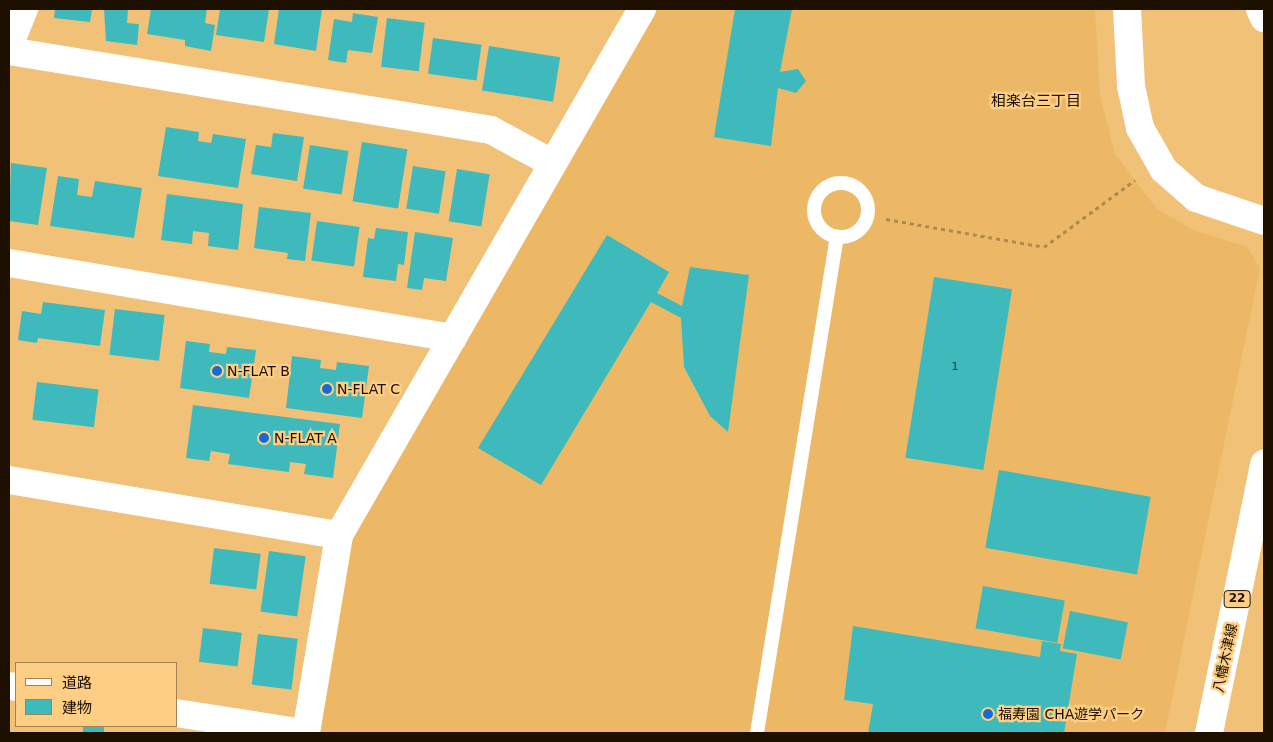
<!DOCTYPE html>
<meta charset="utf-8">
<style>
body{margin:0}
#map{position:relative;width:1273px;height:742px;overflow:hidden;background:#f1c178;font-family:"DejaVu Sans","Noto Sans JP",sans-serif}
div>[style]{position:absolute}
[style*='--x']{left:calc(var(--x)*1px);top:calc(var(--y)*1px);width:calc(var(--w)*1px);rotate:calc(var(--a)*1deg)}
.built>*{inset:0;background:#ecb866}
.building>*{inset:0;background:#3eb9bc;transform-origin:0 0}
.path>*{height:3px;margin-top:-1.5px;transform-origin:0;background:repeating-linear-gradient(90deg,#ae8952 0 4px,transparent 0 8px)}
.lane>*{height:14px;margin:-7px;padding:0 7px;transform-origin:7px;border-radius:7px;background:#fff}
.lane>.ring{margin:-7px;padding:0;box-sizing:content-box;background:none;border:14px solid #fff;border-radius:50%}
.street>*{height:28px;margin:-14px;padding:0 14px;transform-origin:14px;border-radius:14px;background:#fff}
.secondary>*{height:28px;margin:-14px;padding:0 14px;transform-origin:14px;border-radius:14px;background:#fff}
.primary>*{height:28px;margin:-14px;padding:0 14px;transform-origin:14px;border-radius:14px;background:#fff}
.highway>*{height:28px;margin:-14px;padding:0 14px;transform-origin:14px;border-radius:14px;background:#fff}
.dots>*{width:14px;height:14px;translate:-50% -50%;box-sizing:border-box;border:2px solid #fece85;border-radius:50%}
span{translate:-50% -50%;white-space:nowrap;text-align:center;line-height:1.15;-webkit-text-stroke:4.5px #fece85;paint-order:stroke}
.number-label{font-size:11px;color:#253a2f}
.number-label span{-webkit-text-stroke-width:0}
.shield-label span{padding:1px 4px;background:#fece85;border:1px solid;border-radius:4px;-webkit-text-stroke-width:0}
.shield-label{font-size:12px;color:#1d1000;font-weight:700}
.poi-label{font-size:14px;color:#1d1000}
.left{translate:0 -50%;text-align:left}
.street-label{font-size:14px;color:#1d1000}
.neighbourhood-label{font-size:15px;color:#1d1000}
.frame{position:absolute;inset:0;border:10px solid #1d1000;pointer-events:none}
.legend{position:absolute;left:15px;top:662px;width:162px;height:65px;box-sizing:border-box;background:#fece85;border:1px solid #a48250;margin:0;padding:6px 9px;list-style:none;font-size:15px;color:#1d1000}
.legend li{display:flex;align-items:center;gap:10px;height:25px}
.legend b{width:25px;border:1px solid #a48250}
</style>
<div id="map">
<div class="built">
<i style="clip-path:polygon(657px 9px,1095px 9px,1100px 96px,1115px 154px,1157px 209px,1193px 230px,1247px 247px,1260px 268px,1165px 733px,320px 733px,351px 539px)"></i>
</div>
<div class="building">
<i style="clip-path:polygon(55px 9px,92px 9px,90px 22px,54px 18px)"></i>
<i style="clip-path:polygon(104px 9px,128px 9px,127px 23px,139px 24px,137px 45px,106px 41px)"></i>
<i style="clip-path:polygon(151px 9px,207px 9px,205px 23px,215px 25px,211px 51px,185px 46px,185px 40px,147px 34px)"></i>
<i style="clip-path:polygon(220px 9px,269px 9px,264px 42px,216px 35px)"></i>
<i style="clip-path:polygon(279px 9px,322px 9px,316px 51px,274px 44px)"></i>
<i style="clip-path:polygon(735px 9px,792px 9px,780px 72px,798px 69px,806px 81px,796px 93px,778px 88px,771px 146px,714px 137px)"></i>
<i style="clip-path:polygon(353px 13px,378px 17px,372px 53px,348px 50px,346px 63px,328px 60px,334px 19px,352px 22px)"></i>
<i style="left:387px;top:18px;width:38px;height:49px;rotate:7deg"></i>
<i style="left:433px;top:38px;width:49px;height:36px;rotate:8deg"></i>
<i style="left:489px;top:46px;width:72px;height:45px;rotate:9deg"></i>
<i style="clip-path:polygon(166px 127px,199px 132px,198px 141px,211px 143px,213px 134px,246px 139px,238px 188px,158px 176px)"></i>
<i style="clip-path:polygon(273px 133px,304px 137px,297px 181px,251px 174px,256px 145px,271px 147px)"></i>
<i style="left:362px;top:142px;width:46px;height:60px;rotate:9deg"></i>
<i style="left:310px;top:145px;width:39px;height:44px;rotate:9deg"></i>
<i style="clip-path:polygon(11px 163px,47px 168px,38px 225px,9px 221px)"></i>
<i style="left:413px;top:166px;width:33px;height:43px;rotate:9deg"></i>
<i style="left:457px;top:169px;width:33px;height:53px;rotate:9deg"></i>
<i style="clip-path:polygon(58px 176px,79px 179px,77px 195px,92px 197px,95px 181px,142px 188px,134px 238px,50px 226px)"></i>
<i style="clip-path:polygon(167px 194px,243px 204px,238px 250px,208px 246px,209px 233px,193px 231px,192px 244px,161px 240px)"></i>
<i style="clip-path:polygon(259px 207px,311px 213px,305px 261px,287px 259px,288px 253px,254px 248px)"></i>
<i style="left:317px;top:221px;width:43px;height:40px;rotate:8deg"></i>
<i style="clip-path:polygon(376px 228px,408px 232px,404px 265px,398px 264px,396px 281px,363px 277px,368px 238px,374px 239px)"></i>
<i style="clip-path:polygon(415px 232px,453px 238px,446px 281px,424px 278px,422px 290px,407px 288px)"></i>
<i style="clip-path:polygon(607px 235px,669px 272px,657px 293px,682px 306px,690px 267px,749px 275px,728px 432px,710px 416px,684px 367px,681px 318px,651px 302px,541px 485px,478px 448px)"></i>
<i style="left:934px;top:277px;width:79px;height:183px;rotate:9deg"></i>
<i style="clip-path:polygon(43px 302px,105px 310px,100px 346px,38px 338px,37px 343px,18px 340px,22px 311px,41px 314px)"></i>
<i style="left:115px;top:309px;width:50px;height:46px;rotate:7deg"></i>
<i style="clip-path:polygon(186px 341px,210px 344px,209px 352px,226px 354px,227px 347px,256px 350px,249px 398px,180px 388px)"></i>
<i style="clip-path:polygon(292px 356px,321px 360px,320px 368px,336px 370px,337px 362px,369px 366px,362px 418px,286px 408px)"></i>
<i style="left:37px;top:382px;width:62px;height:38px;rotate:7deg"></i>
<i style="clip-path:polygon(193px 405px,340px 424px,333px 478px,304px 474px,306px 464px,290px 462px,289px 472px,228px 464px,230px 454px,211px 451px,209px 461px,186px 458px)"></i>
<i style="left:999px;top:470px;width:154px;height:79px;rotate:10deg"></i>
<i style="left:214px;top:548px;width:47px;height:36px;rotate:7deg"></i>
<i style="left:269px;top:551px;width:37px;height:61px;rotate:8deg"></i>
<i style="left:983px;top:586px;width:83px;height:43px;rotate:10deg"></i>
<i style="left:1070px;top:611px;width:59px;height:38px;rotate:11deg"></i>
<i style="clip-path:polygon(853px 626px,1040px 657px,1042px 641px,1061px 644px,1060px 651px,1077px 654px,1064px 733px,868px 733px,873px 704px,844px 700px)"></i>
<i style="left:203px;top:628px;width:39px;height:34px;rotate:7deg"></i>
<i style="left:258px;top:634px;width:40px;height:51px;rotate:7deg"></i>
<i style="left:83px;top:726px;width:21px;height:7px"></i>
</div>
<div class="path">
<i style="--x:886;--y:219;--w:160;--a:10"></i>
<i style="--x:1044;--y:247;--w:113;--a:-36.4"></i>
</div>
<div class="lane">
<i class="ring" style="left:814px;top:183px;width:40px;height:40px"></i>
<i style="--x:757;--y:733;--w:503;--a:-80.86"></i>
</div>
<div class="street">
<i style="--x:9;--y:46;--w:40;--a:-68"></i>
<i style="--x:9;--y:51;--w:488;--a:9.3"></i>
<i style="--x:491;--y:130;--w:67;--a:28.5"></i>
<i style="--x:9;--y:263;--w:450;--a:9.6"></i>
<i style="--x:9;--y:480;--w:335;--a:9.5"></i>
<i style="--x:9;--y:686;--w:7;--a:8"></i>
<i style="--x:176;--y:713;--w:129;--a:8.9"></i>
<i style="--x:306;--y:733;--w:201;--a:-80.5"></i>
<i style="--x:339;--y:535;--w:607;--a:-60.06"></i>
</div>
<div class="secondary">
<i style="--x:1127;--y:9;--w:77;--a:87"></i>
<i style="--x:1131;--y:86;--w:43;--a:77.9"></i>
<i style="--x:1140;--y:128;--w:48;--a:60.3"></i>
<i style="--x:1164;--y:170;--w:43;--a:41.2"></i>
<i style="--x:1196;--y:198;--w:72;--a:18.7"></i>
</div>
<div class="primary">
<i style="--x:1209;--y:733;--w:275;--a:-78.4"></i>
</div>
<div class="highway">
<i style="--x:1260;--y:9;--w:10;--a:66"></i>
</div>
<div class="dots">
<i style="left:217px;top:371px;background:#156ad4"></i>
<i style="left:327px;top:389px;background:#156ad4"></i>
<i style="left:264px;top:438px;background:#156ad4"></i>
<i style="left:988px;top:714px;background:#156ad4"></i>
</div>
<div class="number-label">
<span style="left:955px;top:367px">1</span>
</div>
<div class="shield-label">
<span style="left:1237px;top:599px">22</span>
</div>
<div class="poi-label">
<span class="left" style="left:227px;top:371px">N-FLAT B</span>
<span class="left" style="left:337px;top:389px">N-FLAT C</span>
<span class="left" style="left:274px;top:438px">N-FLAT A</span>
<span class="left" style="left:998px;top:714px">福寿園 CHA遊学パーク</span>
</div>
<div class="street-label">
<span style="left:1225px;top:658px;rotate:-78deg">八幡木津線</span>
</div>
<div class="neighbourhood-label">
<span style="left:1036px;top:102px">相楽台三丁目</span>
</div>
<div class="frame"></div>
<ul class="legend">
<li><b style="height:6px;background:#fff"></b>道路</li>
<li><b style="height:14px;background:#3eb9bc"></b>建物</li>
</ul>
</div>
